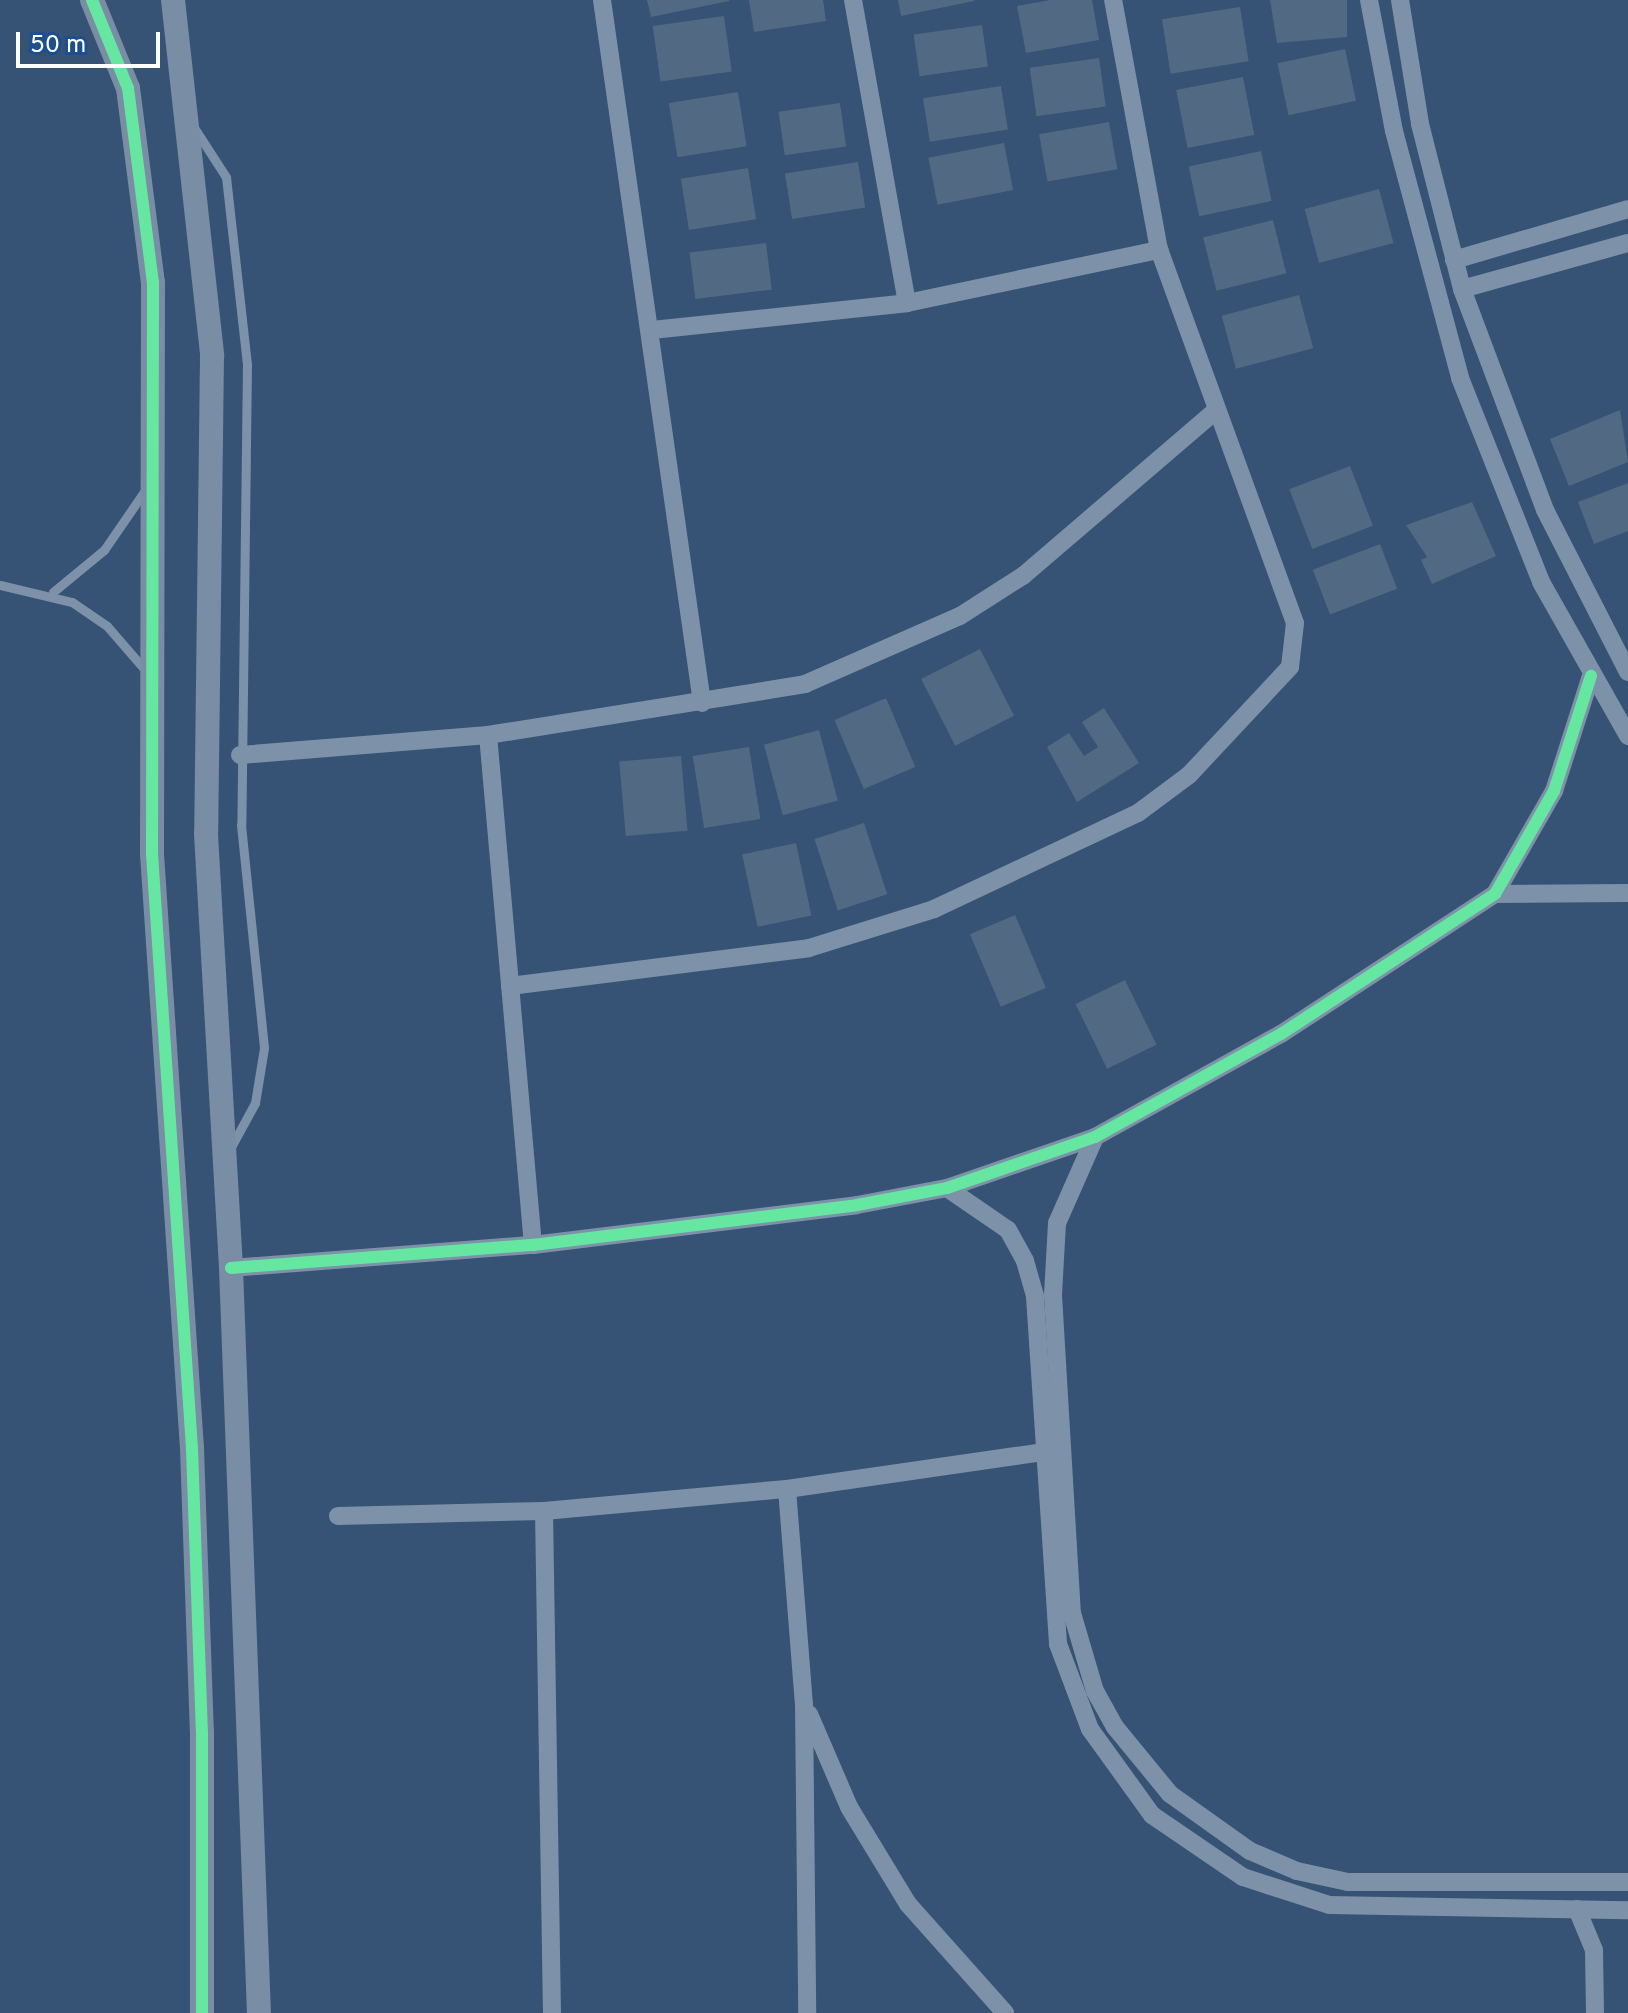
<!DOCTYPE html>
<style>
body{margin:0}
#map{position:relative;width:1628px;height:2013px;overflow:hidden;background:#365274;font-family:Overpass,sans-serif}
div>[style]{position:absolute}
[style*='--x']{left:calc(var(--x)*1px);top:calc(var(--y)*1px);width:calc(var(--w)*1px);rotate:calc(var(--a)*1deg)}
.building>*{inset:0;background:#526984;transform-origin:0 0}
.lane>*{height:9px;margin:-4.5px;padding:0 4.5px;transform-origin:4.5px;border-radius:4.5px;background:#7d92a8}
.street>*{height:18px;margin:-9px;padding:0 9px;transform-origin:9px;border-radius:9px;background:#7d92a8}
.secondary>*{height:24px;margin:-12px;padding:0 12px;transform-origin:12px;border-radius:12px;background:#798da4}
.cycleway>*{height:12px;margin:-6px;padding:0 6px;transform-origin:6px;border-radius:6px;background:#66e7a1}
span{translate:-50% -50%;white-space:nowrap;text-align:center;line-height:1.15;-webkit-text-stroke:7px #1b4f8f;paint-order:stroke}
.scale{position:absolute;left:16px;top:32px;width:144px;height:36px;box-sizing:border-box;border:4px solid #fff;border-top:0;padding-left:10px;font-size:24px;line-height:28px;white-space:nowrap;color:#fff;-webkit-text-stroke:6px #1b4f8f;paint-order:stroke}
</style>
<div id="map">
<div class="building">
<i style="clip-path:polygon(647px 0,729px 0,729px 1px,651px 17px)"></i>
<i style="clip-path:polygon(749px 0,823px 0,826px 21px,754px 32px)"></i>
<i style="clip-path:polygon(898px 0,974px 0,974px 1px,901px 16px)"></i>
<i style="clip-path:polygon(1050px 0,1092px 0,1099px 40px,1026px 53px,1017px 6px)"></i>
<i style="clip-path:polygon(1270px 0,1347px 0,1347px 37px,1277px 43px)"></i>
<i style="left:1240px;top:7px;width:55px;height:79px;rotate:81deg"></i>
<i style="left:724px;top:16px;width:56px;height:72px;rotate:82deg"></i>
<i style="left:982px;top:25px;width:42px;height:69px;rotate:82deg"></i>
<i style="left:1345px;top:49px;width:53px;height:69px;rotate:78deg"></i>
<i style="left:1099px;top:58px;width:49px;height:70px;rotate:82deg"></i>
<i style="left:1243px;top:77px;width:59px;height:68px;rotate:79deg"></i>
<i style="left:1001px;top:86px;width:44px;height:79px;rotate:81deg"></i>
<i style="left:738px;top:92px;width:55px;height:70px;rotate:81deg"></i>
<i style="left:840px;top:103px;width:44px;height:62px;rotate:82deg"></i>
<i style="left:1109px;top:122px;width:48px;height:71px;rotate:80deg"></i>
<i style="left:1004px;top:143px;width:48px;height:77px;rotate:79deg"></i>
<i style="left:1261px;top:151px;width:51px;height:74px;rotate:78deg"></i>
<i style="left:858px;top:162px;width:46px;height:74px;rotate:81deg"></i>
<i style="left:748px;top:168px;width:52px;height:68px;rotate:81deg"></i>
<i style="left:1379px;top:189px;width:56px;height:77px;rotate:75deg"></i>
<i style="left:1273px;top:220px;width:55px;height:72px;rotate:76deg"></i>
<i style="left:766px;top:243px;width:47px;height:77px;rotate:83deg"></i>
<i style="left:1299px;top:295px;width:55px;height:80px;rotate:75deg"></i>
<i style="clip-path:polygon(1620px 410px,1628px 462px,1569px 486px,1550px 439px)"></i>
<i style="left:1350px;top:466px;width:64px;height:65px;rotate:69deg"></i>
<i style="clip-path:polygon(1628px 483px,1628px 531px,1594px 544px,1578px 502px)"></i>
<i style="clip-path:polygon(1472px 502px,1496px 556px,1432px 584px,1421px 560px,1427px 557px,1406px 525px)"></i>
<i style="left:1380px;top:544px;width:48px;height:72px;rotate:69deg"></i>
<i style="left:980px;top:649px;width:75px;height:66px;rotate:63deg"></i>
<i style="left:886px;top:698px;width:75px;height:56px;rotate:67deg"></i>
<i style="clip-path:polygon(1104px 708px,1139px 763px,1077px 802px,1047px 747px,1069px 733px,1084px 756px,1098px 747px,1082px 722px)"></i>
<i style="left:819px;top:730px;width:73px;height:57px;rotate:75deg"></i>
<i style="left:749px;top:747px;width:73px;height:57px;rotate:81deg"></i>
<i style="left:681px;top:756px;width:75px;height:62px;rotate:85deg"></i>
<i style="left:864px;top:823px;width:75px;height:52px;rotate:72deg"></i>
<i style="left:796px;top:843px;width:74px;height:55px;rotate:78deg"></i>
<i style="left:1015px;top:915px;width:79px;height:49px;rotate:67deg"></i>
<i style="left:1125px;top:980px;width:72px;height:55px;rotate:64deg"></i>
</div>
<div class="lane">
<i style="--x:193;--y:126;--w:61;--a:57.1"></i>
<i style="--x:226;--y:177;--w:188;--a:83.6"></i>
<i style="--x:247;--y:364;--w:461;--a:90.7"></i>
<i style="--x:241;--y:825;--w:224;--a:84.1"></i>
<i style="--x:264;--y:1048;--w:56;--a:99.3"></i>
<i style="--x:255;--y:1103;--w:50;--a:118.6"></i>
<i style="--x:0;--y:585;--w:74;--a:13.3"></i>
<i style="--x:72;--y:602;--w:42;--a:34.4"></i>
<i style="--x:107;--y:626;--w:60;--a:49.1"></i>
<i style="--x:53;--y:592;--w:66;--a:-39.5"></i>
<i style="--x:104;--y:550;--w:74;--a:-55.5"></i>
</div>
<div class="street">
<i style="--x:602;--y:0;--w:710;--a:81.9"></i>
<i style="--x:853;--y:0;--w:308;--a:79.9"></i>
<i style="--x:1369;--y:0;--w:133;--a:79.2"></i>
<i style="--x:1394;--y:131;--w:256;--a:75"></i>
<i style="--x:1460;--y:378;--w:219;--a:68.3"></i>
<i style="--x:1541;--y:582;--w:177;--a:60.5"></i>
<i style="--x:1400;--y:0;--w:126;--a:80.8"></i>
<i style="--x:1420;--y:124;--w:170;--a:75.7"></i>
<i style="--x:1462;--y:289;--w:236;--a:69.4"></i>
<i style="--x:1545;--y:510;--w:182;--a:62.9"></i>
<i style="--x:1454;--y:260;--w:181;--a:-16.3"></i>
<i style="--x:1462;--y:289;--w:172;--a:-15.5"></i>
<i style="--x:652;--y:330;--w:256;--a:-6"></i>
<i style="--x:907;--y:303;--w:258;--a:-11.9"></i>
<i style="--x:488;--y:735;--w:512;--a:84.96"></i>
<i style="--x:240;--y:755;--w:249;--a:-4.6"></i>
<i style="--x:488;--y:735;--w:321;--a:-9.1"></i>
<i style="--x:805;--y:684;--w:169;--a:-23.7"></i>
<i style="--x:960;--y:616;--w:76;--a:-32.6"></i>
<i style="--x:1024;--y:575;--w:249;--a:-40.6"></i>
<i style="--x:1495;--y:894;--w:133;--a:-0.4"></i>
<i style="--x:510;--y:986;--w:301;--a:-7.2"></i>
<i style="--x:809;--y:948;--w:131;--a:-17.3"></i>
<i style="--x:934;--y:909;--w:225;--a:-25.2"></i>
<i style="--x:1138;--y:813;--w:64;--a:-36.7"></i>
<i style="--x:1189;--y:775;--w:148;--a:-46.9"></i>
<i style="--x:1290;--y:667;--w:44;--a:-83.5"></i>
<i style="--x:1295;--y:623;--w:397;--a:-110"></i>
<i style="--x:1159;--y:250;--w:254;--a:-100.4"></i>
<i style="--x:1095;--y:1137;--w:94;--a:113.8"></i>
<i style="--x:1057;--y:1223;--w:72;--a:93.2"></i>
<i style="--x:1053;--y:1295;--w:319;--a:86.6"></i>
<i style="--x:1072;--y:1613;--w:81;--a:73.6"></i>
<i style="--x:1095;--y:1691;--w:41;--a:60.9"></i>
<i style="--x:1115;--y:1727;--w:87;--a:50.6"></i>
<i style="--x:1170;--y:1794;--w:98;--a:35.5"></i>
<i style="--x:1250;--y:1851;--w:51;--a:23.1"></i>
<i style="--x:1297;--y:1871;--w:52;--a:12.2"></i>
<i style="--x:1348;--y:1882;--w:280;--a:0"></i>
<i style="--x:947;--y:1188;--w:74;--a:34.5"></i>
<i style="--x:1008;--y:1230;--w:35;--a:61"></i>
<i style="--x:1025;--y:1261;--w:37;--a:74"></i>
<i style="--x:1035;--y:1297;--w:348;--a:86.2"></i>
<i style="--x:1058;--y:1644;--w:91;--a:69.4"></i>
<i style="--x:1090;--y:1729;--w:106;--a:54.2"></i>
<i style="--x:1152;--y:1815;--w:110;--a:34.3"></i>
<i style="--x:1243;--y:1877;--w:90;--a:18"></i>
<i style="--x:1329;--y:1905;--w:299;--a:1"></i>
<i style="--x:231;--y:1268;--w:303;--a:-4.4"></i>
<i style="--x:533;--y:1245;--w:326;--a:-7"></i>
<i style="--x:857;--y:1205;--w:92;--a:-10.7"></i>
<i style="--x:947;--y:1188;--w:157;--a:-19"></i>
<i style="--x:1095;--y:1137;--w:213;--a:-29"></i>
<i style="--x:1281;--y:1034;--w:256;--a:-33.2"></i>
<i style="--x:1495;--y:894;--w:119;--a:-60.2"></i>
<i style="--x:1554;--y:791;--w:121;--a:-72.2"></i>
<i style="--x:787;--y:1489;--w:216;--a:85.5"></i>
<i style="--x:804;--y:1704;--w:309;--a:89.4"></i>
<i style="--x:544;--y:1511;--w:502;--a:89.09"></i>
<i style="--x:338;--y:1516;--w:206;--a:-1.4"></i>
<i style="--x:544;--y:1511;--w:244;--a:-5.2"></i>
<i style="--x:787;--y:1489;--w:260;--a:-8.2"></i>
<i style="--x:809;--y:1714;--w:101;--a:66.7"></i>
<i style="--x:849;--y:1807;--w:114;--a:58.7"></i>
<i style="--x:908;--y:1904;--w:146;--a:48.3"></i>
<i style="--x:1577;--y:1909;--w:44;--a:67.5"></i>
<i style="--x:1594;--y:1950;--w:63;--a:89.1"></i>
</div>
<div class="secondary">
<i style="--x:92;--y:0;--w:95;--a:67.8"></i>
<i style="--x:128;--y:88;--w:196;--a:82.7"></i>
<i style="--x:153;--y:282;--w:572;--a:90.1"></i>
<i style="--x:152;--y:854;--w:596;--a:86.15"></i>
<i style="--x:192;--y:1449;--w:283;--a:88"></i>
<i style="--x:202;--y:1732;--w:281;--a:90"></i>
<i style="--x:173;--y:0;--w:358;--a:83.7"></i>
<i style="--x:212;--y:356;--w:478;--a:90.7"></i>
<i style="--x:206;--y:834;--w:435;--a:86.7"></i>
<i style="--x:231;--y:1268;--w:746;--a:87.85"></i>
</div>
<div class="cycleway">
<i style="--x:92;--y:0;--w:95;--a:67.8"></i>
<i style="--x:128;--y:88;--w:196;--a:82.7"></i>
<i style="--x:153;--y:282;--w:572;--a:90.1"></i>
<i style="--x:152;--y:854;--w:596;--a:86.15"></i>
<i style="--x:192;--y:1449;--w:283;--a:88"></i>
<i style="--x:202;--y:1732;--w:281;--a:90"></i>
<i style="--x:231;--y:1268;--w:303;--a:-4.4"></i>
<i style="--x:533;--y:1245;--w:326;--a:-7"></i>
<i style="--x:857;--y:1205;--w:92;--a:-10.7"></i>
<i style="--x:947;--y:1188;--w:157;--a:-19"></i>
<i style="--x:1095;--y:1137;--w:213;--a:-29"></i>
<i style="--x:1281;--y:1034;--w:256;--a:-33.2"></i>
<i style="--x:1495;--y:894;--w:119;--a:-60.2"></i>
<i style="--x:1554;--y:791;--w:121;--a:-72.2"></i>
</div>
<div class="scale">50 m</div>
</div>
